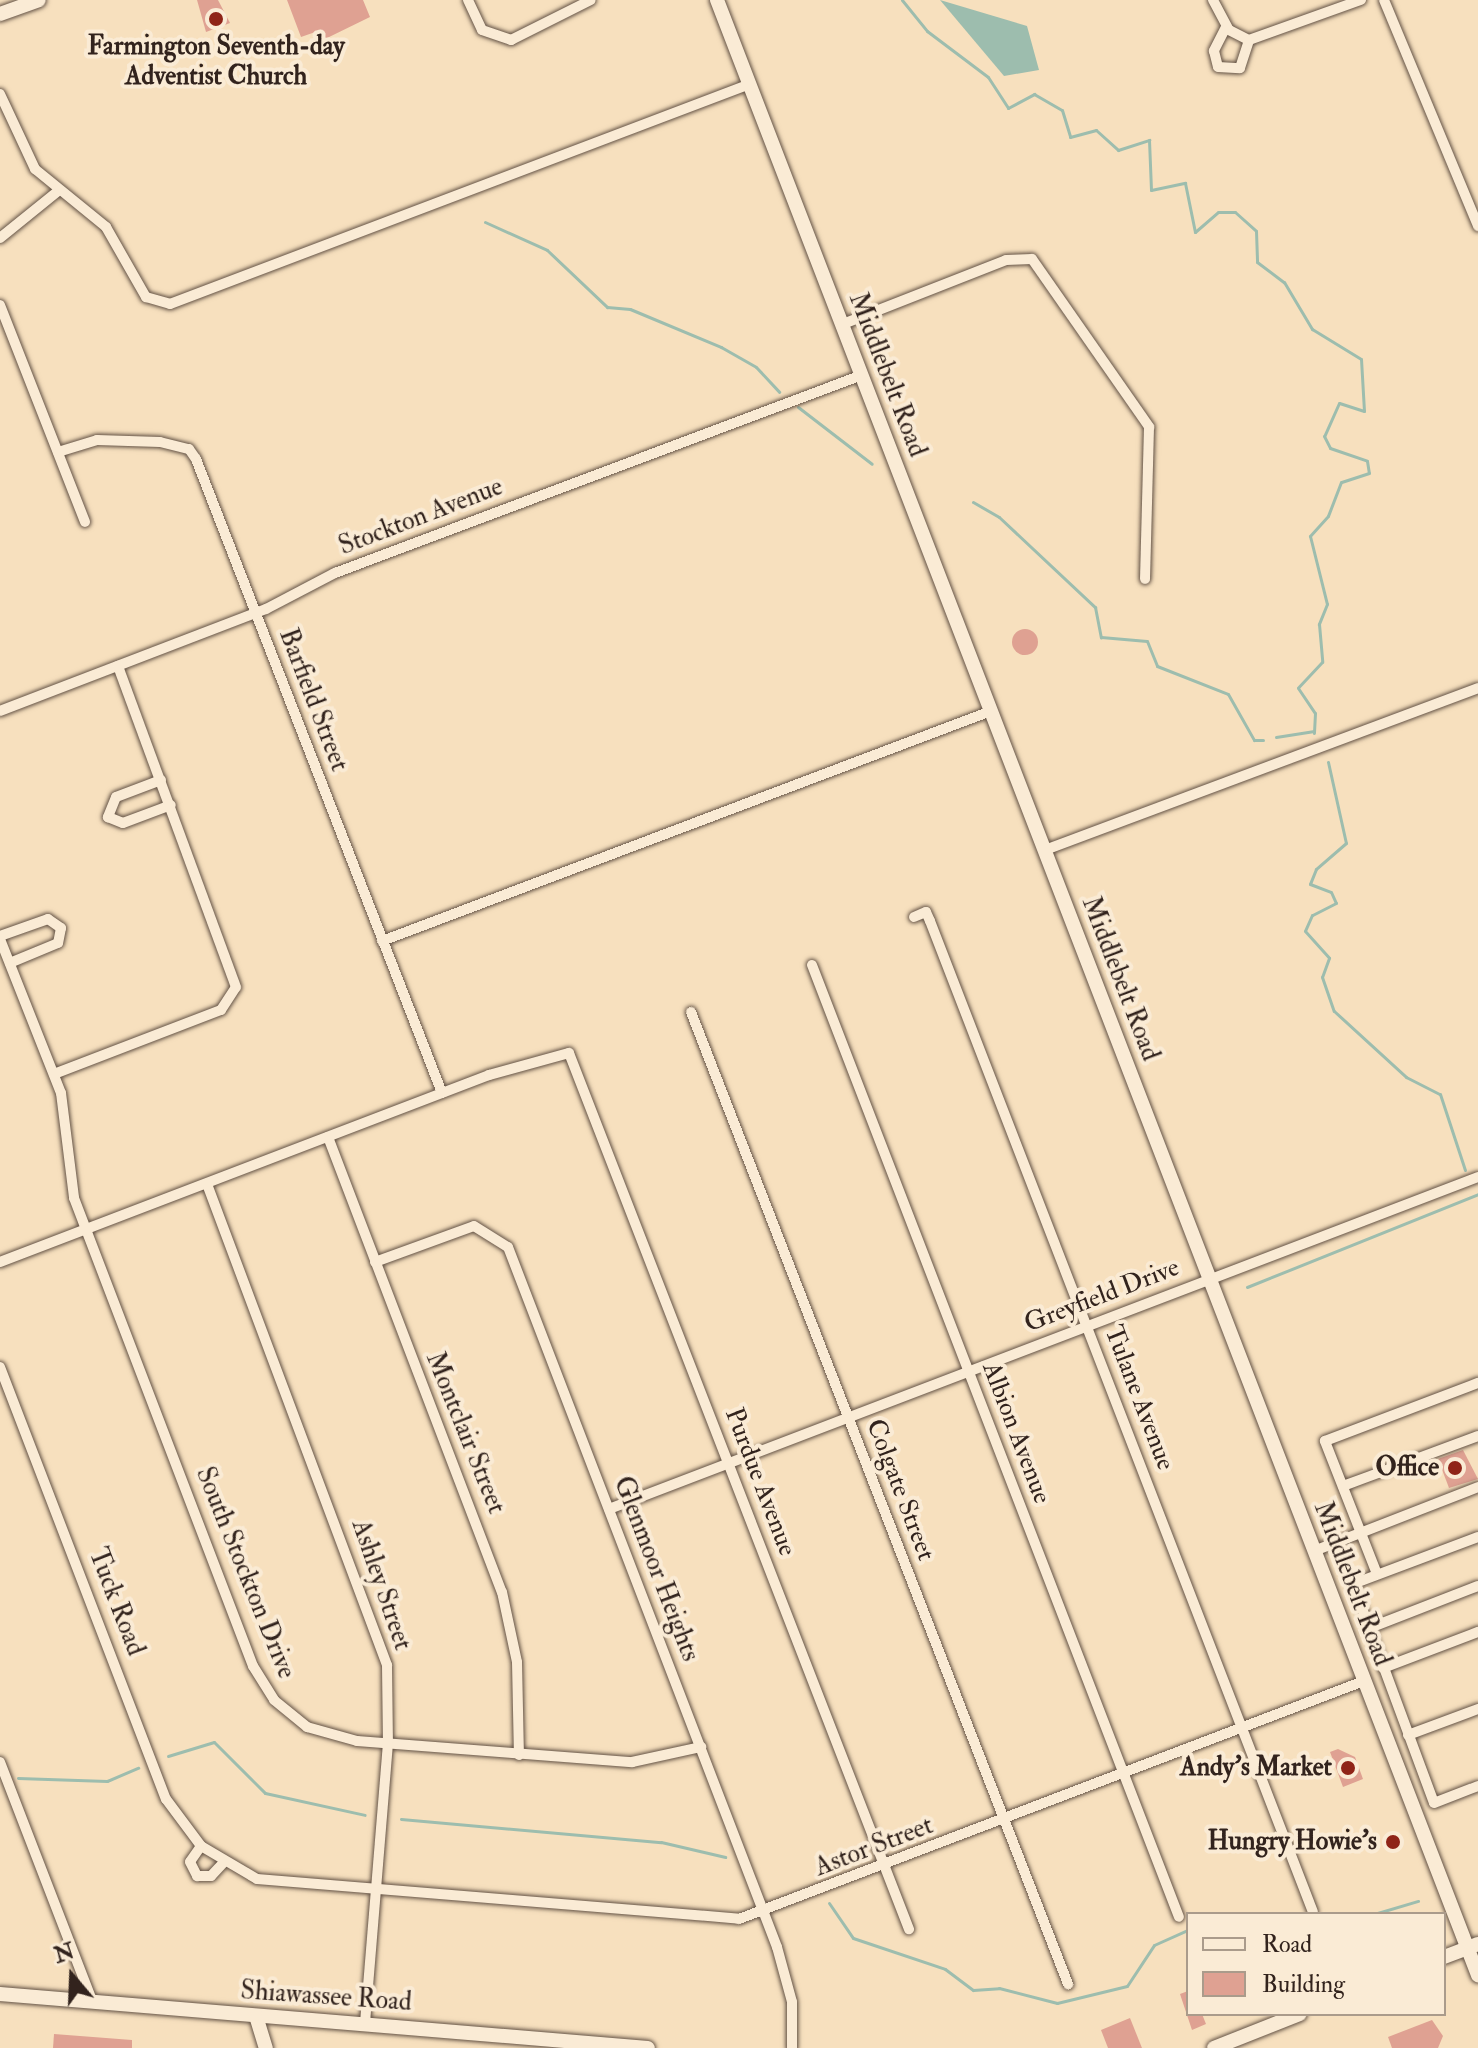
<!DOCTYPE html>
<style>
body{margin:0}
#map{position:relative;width:1478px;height:2048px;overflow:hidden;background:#f7e0be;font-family:"IM FELL Double Pica",serif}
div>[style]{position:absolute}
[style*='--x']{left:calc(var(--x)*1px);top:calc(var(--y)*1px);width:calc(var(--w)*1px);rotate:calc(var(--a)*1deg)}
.water>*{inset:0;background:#9dbdae}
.stream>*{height:3px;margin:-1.5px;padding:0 1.5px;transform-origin:1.5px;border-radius:1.5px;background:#9dbdae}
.building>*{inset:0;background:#dfa192}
.round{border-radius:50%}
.roads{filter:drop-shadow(0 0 2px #635245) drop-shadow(0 0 2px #635245)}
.street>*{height:10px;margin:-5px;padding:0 5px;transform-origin:5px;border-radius:5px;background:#faebd5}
.secondary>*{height:14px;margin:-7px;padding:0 7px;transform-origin:7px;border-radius:7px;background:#faebd5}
.dots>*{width:22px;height:22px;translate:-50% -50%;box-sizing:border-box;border:4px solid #faebd5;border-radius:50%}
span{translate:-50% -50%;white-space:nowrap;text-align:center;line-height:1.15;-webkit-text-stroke:8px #faebd5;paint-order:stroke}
.poi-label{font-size:26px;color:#32231d;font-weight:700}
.right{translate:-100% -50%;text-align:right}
.street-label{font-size:26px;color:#32231d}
.legend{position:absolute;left:1186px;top:1912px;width:260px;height:104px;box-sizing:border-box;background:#faebd5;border:2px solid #aa9b8b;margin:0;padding:10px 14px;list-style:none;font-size:24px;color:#32231d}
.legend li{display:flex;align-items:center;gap:16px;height:40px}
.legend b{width:40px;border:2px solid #aa9b8b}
.north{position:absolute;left:32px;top:1936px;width:80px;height:80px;-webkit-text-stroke:6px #faebd5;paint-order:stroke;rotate:341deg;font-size:22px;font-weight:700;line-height:32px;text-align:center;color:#32231d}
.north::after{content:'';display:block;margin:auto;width:28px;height:36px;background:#32231d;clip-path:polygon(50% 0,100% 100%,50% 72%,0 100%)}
</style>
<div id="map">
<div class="water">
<i style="clip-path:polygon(940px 0,1027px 26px,1039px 70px,1004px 76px)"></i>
</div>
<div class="stream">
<i style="--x:902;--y:0;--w:40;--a:51"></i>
<i style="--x:927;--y:31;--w:76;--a:37"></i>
<i style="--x:988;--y:77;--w:37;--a:57"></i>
<i style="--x:1008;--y:108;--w:30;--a:-28"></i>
<i style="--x:1034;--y:94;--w:32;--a:30"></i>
<i style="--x:1062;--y:110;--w:28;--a:73"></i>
<i style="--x:1070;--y:137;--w:27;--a:-15"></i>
<i style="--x:1096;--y:130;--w:30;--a:42"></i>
<i style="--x:1118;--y:150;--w:33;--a:-18"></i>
<i style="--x:1149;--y:140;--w:50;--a:87.7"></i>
<i style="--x:1151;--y:190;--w:35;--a:-12"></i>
<i style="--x:1185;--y:183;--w:50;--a:78.5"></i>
<i style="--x:1195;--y:232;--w:30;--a:-41"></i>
<i style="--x:1218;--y:212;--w:17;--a:0"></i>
<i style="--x:1235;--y:212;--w:28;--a:42"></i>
<i style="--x:1256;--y:231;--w:31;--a:88"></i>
<i style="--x:1257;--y:262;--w:34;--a:37"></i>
<i style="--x:1284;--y:282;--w:55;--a:59.2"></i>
<i style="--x:1312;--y:329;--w:57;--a:31.5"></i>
<i style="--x:1361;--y:359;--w:52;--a:86.7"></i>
<i style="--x:1364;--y:411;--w:26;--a:-162"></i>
<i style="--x:1339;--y:403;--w:36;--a:114"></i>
<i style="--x:1324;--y:436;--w:13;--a:63"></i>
<i style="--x:1330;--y:448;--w:39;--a:19"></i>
<i style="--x:1367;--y:461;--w:12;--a:81"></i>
<i style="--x:1369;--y:473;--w:29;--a:162"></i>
<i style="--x:1341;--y:482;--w:36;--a:111"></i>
<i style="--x:1328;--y:516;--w:27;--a:132"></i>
<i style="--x:1310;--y:536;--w:70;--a:76"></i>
<i style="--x:1327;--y:604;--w:22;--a:112"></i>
<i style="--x:1319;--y:624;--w:38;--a:85"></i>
<i style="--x:1322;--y:662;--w:35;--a:133"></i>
<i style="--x:1298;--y:688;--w:30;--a:56"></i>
<i style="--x:1315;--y:713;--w:20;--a:93"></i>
<i style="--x:485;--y:222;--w:68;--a:24.3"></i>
<i style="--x:547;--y:250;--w:83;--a:43.5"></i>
<i style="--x:607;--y:307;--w:23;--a:5"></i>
<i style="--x:630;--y:309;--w:99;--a:22.7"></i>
<i style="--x:721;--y:347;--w:40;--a:29.7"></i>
<i style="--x:756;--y:367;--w:34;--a:47"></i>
<i style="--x:798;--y:407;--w:93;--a:37.6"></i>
<i style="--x:973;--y:502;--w:30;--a:30"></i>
<i style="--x:999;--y:517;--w:132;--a:43.2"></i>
<i style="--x:1095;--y:607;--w:31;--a:79"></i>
<i style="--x:1101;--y:637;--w:46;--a:5"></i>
<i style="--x:1147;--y:641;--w:27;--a:68"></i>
<i style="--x:1157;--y:666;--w:76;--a:21.5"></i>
<i style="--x:1228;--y:694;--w:53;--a:60.5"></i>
<i style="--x:1254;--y:740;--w:9;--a:0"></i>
<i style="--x:1276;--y:737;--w:37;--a:-9"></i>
<i style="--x:1328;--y:762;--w:83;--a:77.5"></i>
<i style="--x:1346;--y:843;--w:40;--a:139"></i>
<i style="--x:1316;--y:869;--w:16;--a:112"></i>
<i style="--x:1310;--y:884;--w:22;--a:21"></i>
<i style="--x:1331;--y:892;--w:12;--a:66"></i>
<i style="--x:1336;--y:903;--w:27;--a:153"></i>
<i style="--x:1312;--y:915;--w:17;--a:114"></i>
<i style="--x:1305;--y:931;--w:36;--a:48"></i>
<i style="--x:1329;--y:958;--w:20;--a:110"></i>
<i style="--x:1322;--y:977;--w:36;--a:71"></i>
<i style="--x:1334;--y:1011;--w:98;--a:42.5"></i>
<i style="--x:1406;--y:1077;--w:38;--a:27"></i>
<i style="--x:1440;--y:1094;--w:80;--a:71.8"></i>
<i style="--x:1247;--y:1287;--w:249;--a:-21.9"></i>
<i style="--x:168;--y:1756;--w:48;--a:-16.9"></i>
<i style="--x:214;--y:1742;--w:72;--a:45"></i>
<i style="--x:265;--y:1793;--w:102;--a:12.4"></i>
<i style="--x:18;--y:1778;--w:89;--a:1.9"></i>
<i style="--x:107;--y:1781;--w:34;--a:-23"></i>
<i style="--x:401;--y:1819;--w:261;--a:5.1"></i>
<i style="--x:661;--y:1842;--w:66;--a:13.2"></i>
<i style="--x:829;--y:1903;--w:42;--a:55.6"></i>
<i style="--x:853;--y:1938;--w:97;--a:18.6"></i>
<i style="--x:945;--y:1969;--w:35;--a:37"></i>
<i style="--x:973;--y:1990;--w:26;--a:-4"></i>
<i style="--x:999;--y:1988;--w:60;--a:14.5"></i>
<i style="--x:1057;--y:2003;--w:72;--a:-13.7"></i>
<i style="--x:1127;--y:1986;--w:49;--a:-56.6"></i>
<i style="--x:1154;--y:1945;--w:37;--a:-24"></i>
<i style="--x:1374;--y:1914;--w:46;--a:-16.5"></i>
</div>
<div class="building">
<i style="clip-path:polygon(197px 0,218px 0,230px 23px,206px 32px)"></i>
<i style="clip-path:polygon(287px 0,363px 0,370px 17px,325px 39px,321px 30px,301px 37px)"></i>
<i class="round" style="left:1012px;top:629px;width:26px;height:26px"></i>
<i style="clip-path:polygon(1463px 1450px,1478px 1479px,1449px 1488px,1438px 1459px)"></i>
<i style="clip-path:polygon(1338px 1749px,1355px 1757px,1363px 1779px,1343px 1787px,1330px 1752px)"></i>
<i style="clip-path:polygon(1188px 1991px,1188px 2014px,1202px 2014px,1206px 2024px,1192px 2030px,1180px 1994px)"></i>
<i style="clip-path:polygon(1130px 2018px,1142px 2048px,1108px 2048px,1101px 2030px)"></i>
<i style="clip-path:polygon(1432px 2020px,1443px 2036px,1438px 2048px,1392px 2048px,1388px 2037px)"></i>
<i style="clip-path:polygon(54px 2034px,132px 2040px,132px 2048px,53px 2048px)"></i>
</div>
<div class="roads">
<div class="street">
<i style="--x:468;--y:0;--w:33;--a:65"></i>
<i style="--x:482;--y:30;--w:31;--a:19"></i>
<i style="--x:511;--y:40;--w:89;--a:-26.6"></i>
<i style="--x:1213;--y:0;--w:34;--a:62"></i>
<i style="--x:1229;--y:30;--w:22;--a:27"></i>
<i style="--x:1249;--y:40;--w:119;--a:-19.7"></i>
<i style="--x:1384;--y:0;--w:245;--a:67.4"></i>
<i style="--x:1226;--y:27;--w:27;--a:117"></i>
<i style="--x:1214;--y:51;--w:16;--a:76"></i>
<i style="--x:1218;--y:67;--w:22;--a:3"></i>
<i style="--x:1240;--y:68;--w:29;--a:-72"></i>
<i style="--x:0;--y:94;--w:83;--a:65"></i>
<i style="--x:35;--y:169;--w:92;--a:39.2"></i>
<i style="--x:106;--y:227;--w:81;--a:60.3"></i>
<i style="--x:146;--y:297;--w:25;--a:16"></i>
<i style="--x:170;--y:304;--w:620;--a:-20.77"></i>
<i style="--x:0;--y:238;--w:75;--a:-39"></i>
<i style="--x:0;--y:305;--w:233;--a:68.6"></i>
<i style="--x:843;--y:324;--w:175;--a:-21.4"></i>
<i style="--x:1006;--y:260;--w:26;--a:-2"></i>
<i style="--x:1032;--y:259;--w:205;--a:55.1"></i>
<i style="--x:1149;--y:427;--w:152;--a:91.5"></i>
<i style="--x:58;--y:452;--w:41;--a:-17.1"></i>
<i style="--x:97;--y:440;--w:63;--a:1.8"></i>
<i style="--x:160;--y:442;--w:30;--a:14"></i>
<i style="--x:189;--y:449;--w:12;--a:55"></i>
<i style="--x:196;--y:459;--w:680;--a:68.79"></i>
<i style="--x:0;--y:711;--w:285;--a:-21"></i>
<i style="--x:266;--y:609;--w:78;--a:-27.6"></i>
<i style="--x:335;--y:573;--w:563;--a:-20.59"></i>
<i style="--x:161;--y:780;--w:48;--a:159.3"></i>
<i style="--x:116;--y:797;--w:22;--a:112"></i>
<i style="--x:108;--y:817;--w:16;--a:22"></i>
<i style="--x:123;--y:823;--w:51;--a:-20.6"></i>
<i style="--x:1045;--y:850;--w:462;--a:-20.5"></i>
<i style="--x:914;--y:917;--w:13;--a:-23"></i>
<i style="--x:926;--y:912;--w:10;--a:66"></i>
<i style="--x:930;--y:921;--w:1062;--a:68.87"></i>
<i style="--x:0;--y:936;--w:51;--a:-19.5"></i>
<i style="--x:48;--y:919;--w:16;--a:35"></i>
<i style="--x:61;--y:928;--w:15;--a:101"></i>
<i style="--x:58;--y:943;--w:52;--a:157.4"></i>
<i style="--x:0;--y:939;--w:166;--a:68.4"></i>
<i style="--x:61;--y:1093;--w:106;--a:82.9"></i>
<i style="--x:74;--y:1198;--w:501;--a:69.07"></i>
<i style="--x:253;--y:1666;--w:40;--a:58"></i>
<i style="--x:274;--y:1700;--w:43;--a:39.3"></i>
<i style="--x:307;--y:1727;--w:52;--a:15.6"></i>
<i style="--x:357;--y:1741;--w:276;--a:4.4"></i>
<i style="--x:632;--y:1762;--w:71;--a:-12.3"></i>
<i style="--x:382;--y:941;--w:651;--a:-20.69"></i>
<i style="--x:812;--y:965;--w:1020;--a:68.92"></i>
<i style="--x:691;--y:1012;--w:1043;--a:68.8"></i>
<i style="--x:54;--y:1074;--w:179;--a:-21"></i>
<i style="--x:221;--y:1010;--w:27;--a:-57"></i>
<i style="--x:236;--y:987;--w:342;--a:-110.2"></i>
<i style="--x:328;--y:1137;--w:487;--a:69.1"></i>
<i style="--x:502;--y:1592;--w:72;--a:77.9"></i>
<i style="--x:517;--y:1662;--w:93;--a:88.8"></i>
<i style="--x:207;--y:1184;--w:514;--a:69.48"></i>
<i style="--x:387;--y:1665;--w:78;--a:89.3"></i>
<i style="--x:388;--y:1743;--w:282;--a:94.7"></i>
<i style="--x:0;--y:1262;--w:524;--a:-20.93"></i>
<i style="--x:489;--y:1075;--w:83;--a:-15.4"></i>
<i style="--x:569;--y:1053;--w:940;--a:68.79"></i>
<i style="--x:375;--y:1262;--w:105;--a:-20"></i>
<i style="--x:474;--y:1226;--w:40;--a:32"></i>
<i style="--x:508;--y:1247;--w:750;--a:68.98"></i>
<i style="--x:777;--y:1947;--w:57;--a:74.7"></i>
<i style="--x:792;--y:2002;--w:46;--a:90"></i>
<i style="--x:0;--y:1367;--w:463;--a:69"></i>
<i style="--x:166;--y:1799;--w:59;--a:53.3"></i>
<i style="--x:201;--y:1846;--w:65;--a:30.5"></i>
<i style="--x:257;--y:1879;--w:484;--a:4.7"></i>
<i style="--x:739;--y:1919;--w:669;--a:-20.85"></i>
<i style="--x:1343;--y:1486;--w:144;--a:-20.3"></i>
<i style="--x:609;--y:1509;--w:930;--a:-20.91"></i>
<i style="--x:1478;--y:1537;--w:134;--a:159.4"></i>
<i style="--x:1353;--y:1584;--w:233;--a:69.7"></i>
<i style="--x:1434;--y:1803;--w:47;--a:-21.1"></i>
<i style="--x:1314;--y:1551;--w:176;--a:-21.3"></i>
<i style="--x:1377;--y:1574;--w:143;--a:-111.4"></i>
<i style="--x:1325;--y:1441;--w:164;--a:-20.8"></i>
<i style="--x:1367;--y:1629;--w:119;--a:-21.2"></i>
<i style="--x:1383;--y:1668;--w:102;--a:-20.8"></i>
<i style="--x:1408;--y:1735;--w:75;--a:-20.4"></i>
<i style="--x:0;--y:1762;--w:256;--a:68.9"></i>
<i style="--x:201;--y:1846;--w:19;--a:125"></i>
<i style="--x:190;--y:1862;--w:16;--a:63"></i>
<i style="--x:197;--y:1876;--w:14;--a:0"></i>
<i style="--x:211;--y:1876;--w:19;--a:-47"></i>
</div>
<div class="secondary">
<i style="--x:717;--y:0;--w:2117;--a:68.93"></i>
<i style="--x:0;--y:14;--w:41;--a:-19.7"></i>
<i style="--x:1444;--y:1957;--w:36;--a:-21"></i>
<i style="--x:0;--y:1994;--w:650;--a:4.76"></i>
<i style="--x:256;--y:2016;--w:34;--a:73"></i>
<i style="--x:1214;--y:2048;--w:92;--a:-21.6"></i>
</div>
</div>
<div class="dots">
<i style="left:216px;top:19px;background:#8f2418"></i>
<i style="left:1455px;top:1468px;background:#8f2418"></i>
<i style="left:1348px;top:1768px;background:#8f2418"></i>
<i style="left:1393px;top:1842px;background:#8f2418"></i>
</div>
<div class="poi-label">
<span style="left:216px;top:62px">Farmington Seventh-day<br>Adventist Church</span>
<span class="right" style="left:1439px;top:1468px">Office</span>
<span class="right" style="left:1332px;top:1768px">Andy's Market</span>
<span class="right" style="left:1377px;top:1842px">Hungry Howie's</span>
</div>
<div class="street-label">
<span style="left:887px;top:375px;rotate:69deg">Middlebelt Road</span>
<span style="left:421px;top:517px;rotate:-21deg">Stockton Avenue</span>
<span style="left:313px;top:700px;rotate:69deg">Barfield Street</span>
<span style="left:1120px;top:979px;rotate:69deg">Middlebelt Road</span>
<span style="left:1102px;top:1296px;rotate:-21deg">Greyfield Drive</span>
<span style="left:1139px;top:1398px;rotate:69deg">Tulane Avenue</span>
<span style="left:465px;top:1433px;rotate:68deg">Montclair Street</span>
<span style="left:1016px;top:1433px;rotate:69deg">Albion Avenue</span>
<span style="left:760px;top:1482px;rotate:69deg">Purdue Avenue</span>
<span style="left:900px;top:1490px;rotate:69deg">Colgate Street</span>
<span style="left:656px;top:1569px;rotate:69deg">Glenmoor Heights</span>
<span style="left:245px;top:1573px;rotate:68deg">South Stockton Drive</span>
<span style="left:1352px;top:1584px;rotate:69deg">Middlebelt Road</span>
<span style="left:381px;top:1585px;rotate:71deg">Ashley Street</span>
<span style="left:116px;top:1602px;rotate:69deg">Tuck Road</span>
<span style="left:874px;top:1847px;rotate:-21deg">Astor Street</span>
<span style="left:326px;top:1997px;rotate:4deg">Shiawassee Road</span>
</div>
<ul class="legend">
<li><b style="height:10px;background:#faebd5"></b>Road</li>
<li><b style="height:22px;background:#dfa192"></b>Building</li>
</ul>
<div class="north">N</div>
</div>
